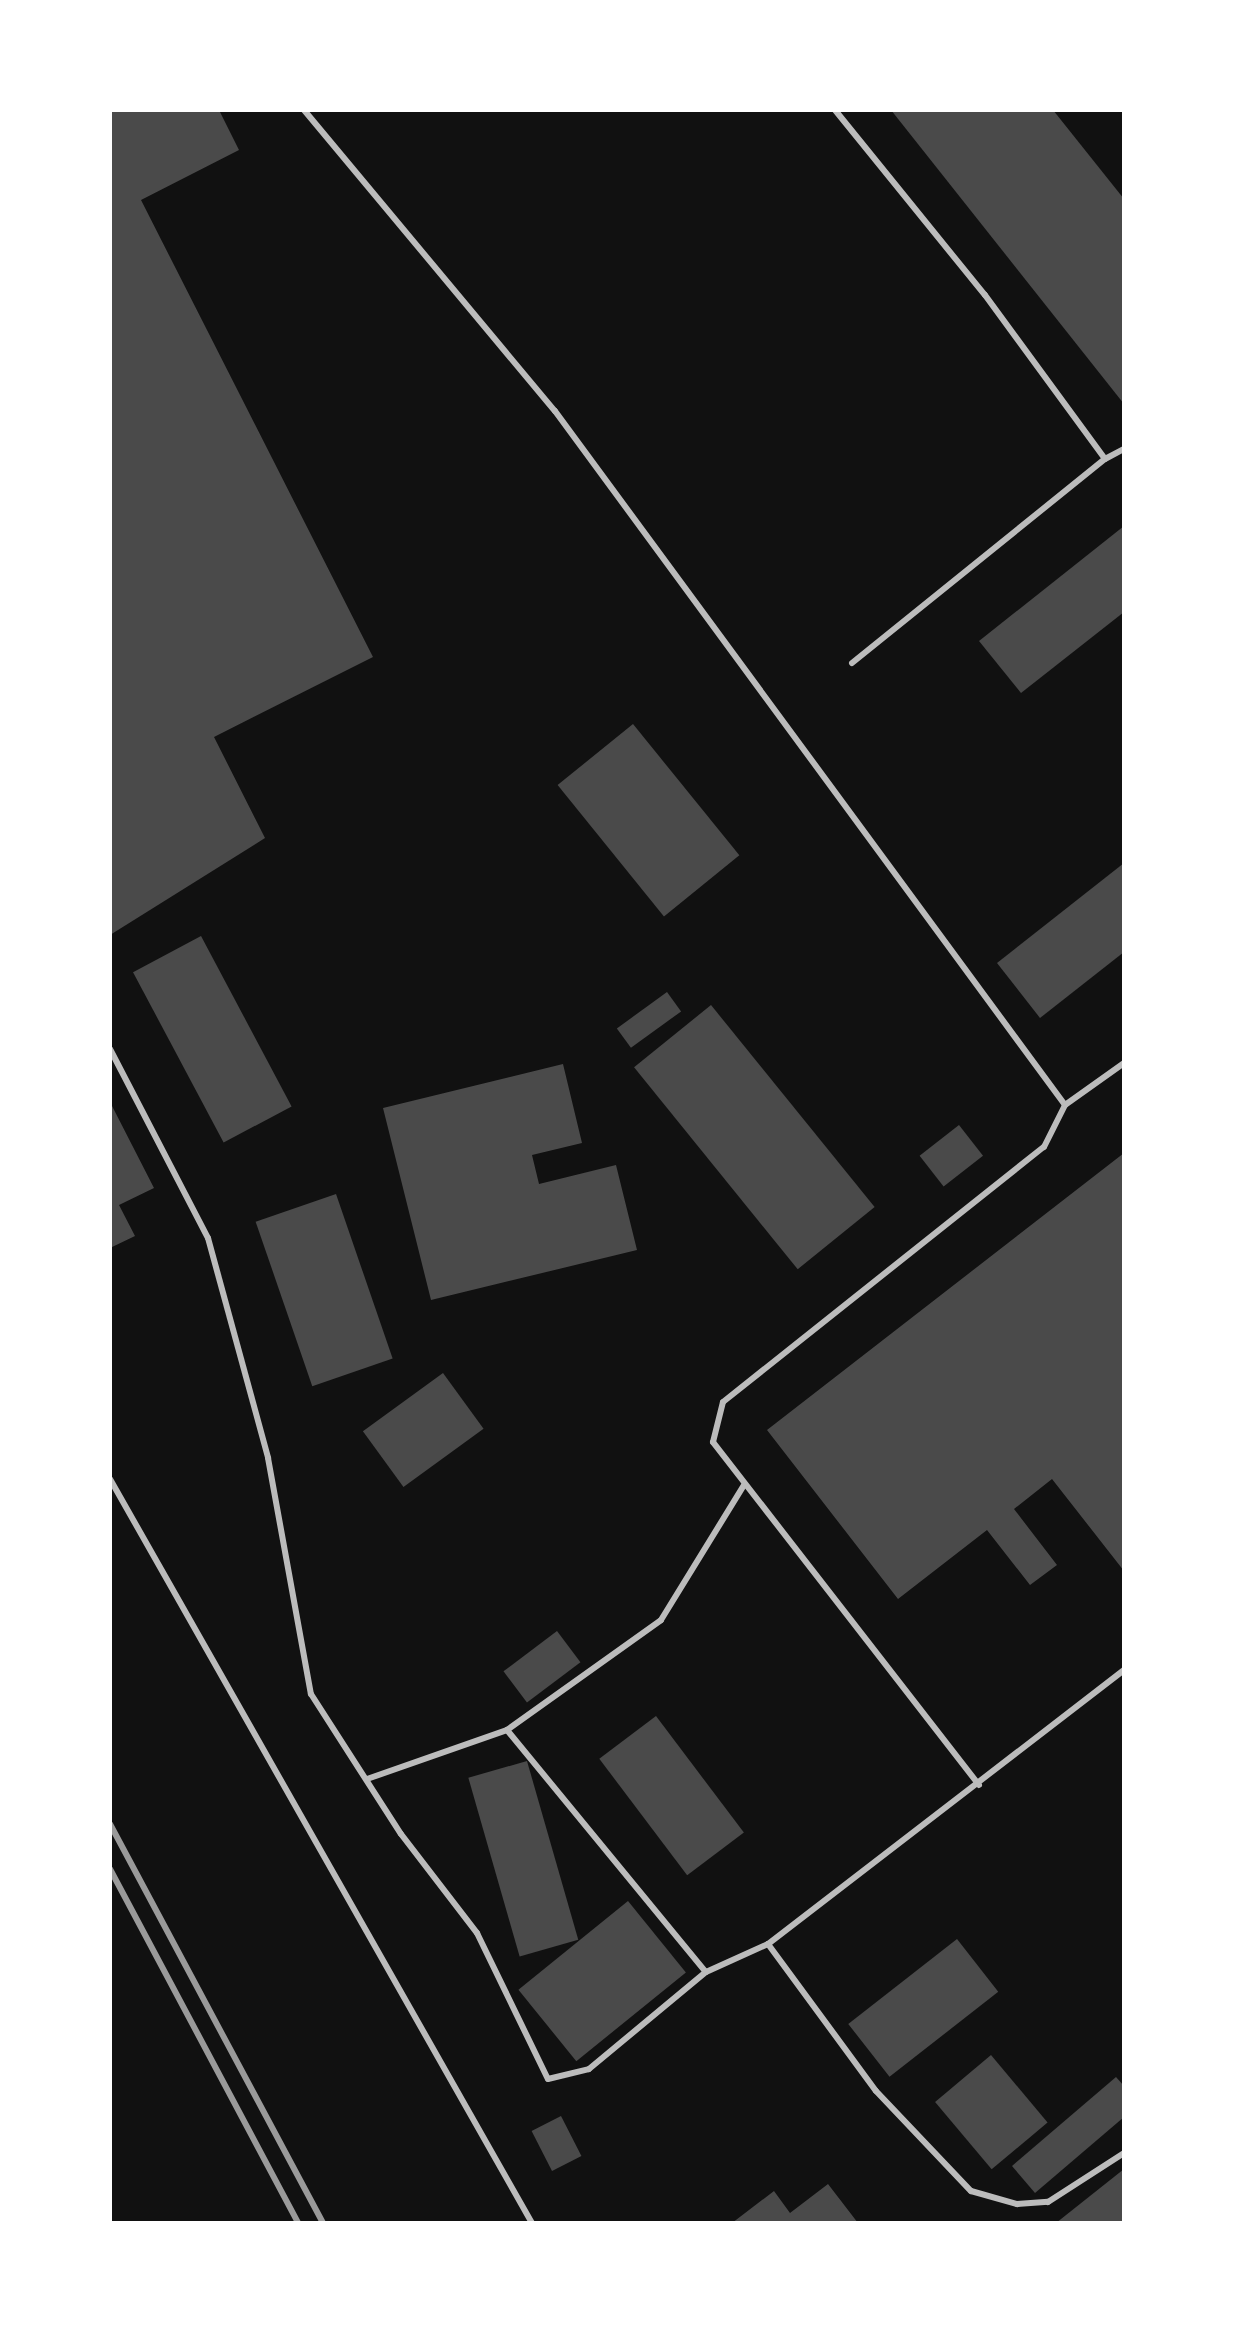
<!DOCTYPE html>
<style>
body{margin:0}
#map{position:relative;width:1234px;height:2333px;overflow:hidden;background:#111;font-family:Overpass,sans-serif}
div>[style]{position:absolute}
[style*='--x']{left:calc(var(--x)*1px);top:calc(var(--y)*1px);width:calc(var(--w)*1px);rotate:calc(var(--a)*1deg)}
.building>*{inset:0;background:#4a4a4a;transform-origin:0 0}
.service>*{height:6px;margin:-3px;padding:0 3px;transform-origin:3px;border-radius:3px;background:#bcbcbc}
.rail>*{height:6px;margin:-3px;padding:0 3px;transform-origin:3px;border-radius:3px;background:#9a9a9a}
span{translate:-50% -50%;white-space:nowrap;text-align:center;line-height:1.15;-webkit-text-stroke:6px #fff;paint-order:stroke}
.frame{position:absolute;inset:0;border:112px solid #fff;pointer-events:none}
</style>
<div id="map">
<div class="building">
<i style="clip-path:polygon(110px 110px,219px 110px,239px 150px,141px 200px,373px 657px,214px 737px,265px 838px,110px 935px)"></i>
<i style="clip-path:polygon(891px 110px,1053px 110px,1124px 199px,1124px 404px)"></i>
<i style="clip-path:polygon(1124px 526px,1124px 612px,1021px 693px,979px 641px)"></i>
<i style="left:633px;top:724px;width:169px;height:97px;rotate:51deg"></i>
<i style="clip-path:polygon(1124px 863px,1124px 952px,1040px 1018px,997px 963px)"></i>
<i style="left:201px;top:936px;width:193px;height:77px;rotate:62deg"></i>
<i style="left:667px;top:992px;width:24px;height:62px;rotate:54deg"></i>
<i style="left:711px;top:1005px;width:260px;height:99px;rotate:51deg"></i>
<i style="clip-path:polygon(563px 1064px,582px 1143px,532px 1155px,539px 1184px,616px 1165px,637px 1250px,431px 1300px,383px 1108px)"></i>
<i style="clip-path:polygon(110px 1102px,154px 1188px,119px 1205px,135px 1236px,110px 1248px)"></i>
<i style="left:959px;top:1125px;width:39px;height:50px;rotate:52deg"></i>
<i style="clip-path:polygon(1124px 1153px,1124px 1571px,1052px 1479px,1014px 1509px,1057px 1565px,1030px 1585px,987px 1530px,898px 1599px,767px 1430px)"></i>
<i style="left:336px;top:1194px;width:174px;height:85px;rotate:71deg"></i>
<i style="left:443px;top:1373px;width:69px;height:99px;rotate:54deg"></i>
<i style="left:557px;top:1631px;width:39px;height:67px;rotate:53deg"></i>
<i style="left:656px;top:1716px;width:146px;height:71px;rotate:53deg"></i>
<i style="left:527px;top:1761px;width:186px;height:61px;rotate:74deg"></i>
<i style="left:628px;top:1901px;width:92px;height:141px;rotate:51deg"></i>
<i style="left:957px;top:1939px;width:67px;height:138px;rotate:52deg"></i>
<i style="left:991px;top:2055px;width:88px;height:73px;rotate:50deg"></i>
<i style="clip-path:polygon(1116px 2077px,1124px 2086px,1124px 2117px,1035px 2193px,1012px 2166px)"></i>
<i style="left:561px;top:2116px;width:45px;height:33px;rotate:63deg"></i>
<i style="clip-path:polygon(1124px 2169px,1124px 2223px,1056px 2223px)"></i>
<i style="clip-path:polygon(828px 2184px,858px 2223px,732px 2223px,774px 2191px,790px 2213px)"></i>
</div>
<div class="service">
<i style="--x:304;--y:110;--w:392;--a:50.2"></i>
<i style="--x:555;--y:411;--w:861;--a:53.69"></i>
<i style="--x:1065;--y:1105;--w:72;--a:-35.4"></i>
<i style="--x:835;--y:110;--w:238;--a:51"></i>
<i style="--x:985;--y:295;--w:203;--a:53.8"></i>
<i style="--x:1105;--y:459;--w:21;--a:-28"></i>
<i style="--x:852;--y:663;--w:325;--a:-38.9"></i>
<i style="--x:110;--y:1049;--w:213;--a:62.6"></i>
<i style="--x:208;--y:1238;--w:228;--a:74.7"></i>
<i style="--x:268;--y:1458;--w:240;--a:79.7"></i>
<i style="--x:311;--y:1694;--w:166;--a:57.3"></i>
<i style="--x:401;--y:1834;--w:125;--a:52.5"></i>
<i style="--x:477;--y:1933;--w:162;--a:64.1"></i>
<i style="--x:548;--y:2079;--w:42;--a:-13.7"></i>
<i style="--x:589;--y:2069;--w:152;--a:-39.7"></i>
<i style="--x:706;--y:1972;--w:68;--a:-24.3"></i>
<i style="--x:110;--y:1479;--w:855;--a:60.44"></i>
<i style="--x:1124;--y:1670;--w:449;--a:142.4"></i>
<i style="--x:768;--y:1944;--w:182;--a:53.7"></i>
<i style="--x:876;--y:2091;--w:138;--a:46.5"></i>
<i style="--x:971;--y:2191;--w:48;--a:15.8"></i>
<i style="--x:1017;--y:2204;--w:31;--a:-4"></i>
<i style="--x:1048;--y:2202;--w:90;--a:-32.8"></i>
<i style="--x:507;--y:1730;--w:313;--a:50.6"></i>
<i style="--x:367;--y:1779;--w:148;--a:-19.3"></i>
<i style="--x:507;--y:1730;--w:189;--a:-35.5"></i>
<i style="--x:661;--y:1620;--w:158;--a:-58.4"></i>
<i style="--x:979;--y:1785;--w:434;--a:-127.8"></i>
<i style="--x:713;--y:1442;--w:41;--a:-76"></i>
<i style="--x:723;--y:1402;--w:410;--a:-38.5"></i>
<i style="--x:1044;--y:1147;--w:47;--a:-63.4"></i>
</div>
<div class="rail">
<i style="--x:110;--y:1824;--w:452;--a:61.9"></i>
<i style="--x:110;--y:1869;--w:401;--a:62"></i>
</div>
<div class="frame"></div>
</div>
